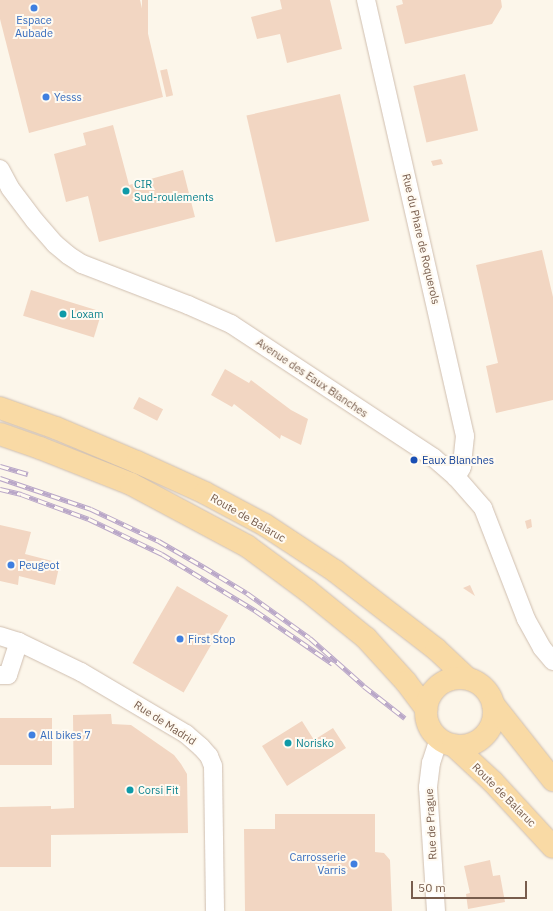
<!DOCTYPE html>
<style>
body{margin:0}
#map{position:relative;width:553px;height:911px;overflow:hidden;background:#fcf6ea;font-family:"IBM Plex Sans",sans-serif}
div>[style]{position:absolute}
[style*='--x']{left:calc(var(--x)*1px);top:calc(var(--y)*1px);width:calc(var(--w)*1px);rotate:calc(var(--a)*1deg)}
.building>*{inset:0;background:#f2d6c2;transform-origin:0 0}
.roads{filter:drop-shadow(0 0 1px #cfbeaf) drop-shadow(0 0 1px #cfbeaf)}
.minor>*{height:18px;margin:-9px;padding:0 9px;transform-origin:9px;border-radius:9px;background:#fff}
.major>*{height:22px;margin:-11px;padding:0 11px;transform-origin:11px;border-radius:11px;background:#f9daa5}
.major>.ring{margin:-11px;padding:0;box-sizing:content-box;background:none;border:22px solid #f9daa5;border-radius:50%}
.rail>*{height:4.5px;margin-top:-2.25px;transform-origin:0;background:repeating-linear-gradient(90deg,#fffaf1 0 9px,#b9a7c8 0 18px);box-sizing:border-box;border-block:1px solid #b9a7c8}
.dots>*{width:11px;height:11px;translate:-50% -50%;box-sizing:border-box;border:2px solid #fffaf1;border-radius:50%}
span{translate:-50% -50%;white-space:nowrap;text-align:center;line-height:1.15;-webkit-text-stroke:4px #fffaf1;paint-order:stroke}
.shop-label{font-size:11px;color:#366cbe}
.left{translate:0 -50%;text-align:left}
.right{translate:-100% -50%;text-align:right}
.culture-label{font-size:11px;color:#0d838f}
.street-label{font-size:11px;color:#785d4d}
.transit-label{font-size:11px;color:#164399}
.scale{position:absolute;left:411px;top:881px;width:116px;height:18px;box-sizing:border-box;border:2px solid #785d4d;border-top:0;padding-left:5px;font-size:12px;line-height:14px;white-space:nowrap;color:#785d4d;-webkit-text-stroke:3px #fffaf1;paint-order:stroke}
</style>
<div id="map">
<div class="building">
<i style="clip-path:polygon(0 0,140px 0,163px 97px,29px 133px,0 19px)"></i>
<i style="left:142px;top:0;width:6px;height:52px"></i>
<i style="clip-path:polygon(280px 0,330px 0,342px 49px,287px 63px,280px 34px,257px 39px,251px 17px,282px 9px)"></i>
<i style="clip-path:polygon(402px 0,501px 0,502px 7px,492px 24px,405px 44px,396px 6px,403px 4px)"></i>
<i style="left:167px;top:69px;width:27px;height:7px;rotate:77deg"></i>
<i style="left:465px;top:74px;width:58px;height:53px;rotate:77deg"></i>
<i style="left:340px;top:94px;width:130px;height:96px;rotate:77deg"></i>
<i style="clip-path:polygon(113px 125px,129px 185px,183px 170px,195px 217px,99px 242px,88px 196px,66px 202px,54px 154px,86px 145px,83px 133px)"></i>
<i style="clip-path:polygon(441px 159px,443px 164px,433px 166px,431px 161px)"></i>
<i style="clip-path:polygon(542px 250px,553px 297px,553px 400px,496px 413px,486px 366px,498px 363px,476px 265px)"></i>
<i style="left:31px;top:290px;width:74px;height:27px;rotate:17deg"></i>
<i style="clip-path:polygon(225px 369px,249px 383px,251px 380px,291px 410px,308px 419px,301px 445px,281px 435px,280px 439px,234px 404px,232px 407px,211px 395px)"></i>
<i style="left:139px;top:397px;width:27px;height:13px;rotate:27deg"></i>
<i style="clip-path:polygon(531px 519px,532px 527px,527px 529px,525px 521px)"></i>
<i style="clip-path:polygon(0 525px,31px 532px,25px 554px,60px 563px,55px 585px,19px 576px,18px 585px,0 581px)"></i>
<i style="clip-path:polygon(470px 585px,475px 596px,463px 588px)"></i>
<i style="left:177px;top:586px;width:59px;height:89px;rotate:30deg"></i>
<i style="clip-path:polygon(111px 714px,112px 724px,131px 725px,174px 755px,181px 764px,187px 774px,188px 833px,51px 835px,51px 867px,0 867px,0 807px,51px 806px,51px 809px,74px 808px,73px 715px)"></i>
<i style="left:0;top:718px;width:52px;height:47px"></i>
<i style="clip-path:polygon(302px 721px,314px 740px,333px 728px,346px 748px,287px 786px,262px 746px)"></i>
<i style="clip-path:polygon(275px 814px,375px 814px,375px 852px,384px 853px,390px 860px,392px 911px,245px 911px,244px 829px,275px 829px)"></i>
<i style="clip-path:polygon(490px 860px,493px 876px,500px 875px,505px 902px,468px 909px,466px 894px,470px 893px,464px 866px)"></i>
</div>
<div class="roads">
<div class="minor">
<i style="--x:366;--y:0;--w:447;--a:77.2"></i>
<i style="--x:465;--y:436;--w:31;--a:96"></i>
<i style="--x:462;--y:467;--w:12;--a:121"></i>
<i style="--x:0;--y:169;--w:21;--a:62"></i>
<i style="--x:10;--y:188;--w:41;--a:52.9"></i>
<i style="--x:35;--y:221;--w:30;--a:49"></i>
<i style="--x:55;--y:244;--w:17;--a:40"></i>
<i style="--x:68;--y:255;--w:17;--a:33"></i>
<i style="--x:82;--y:264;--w:114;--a:21.1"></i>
<i style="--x:188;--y:305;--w:47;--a:23.8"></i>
<i style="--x:231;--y:324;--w:243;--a:33.4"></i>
<i style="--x:434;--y:458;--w:29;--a:41"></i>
<i style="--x:456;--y:477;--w:41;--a:48.9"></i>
<i style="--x:483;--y:508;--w:119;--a:68.8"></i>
<i style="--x:526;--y:619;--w:33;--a:61"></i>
<i style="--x:542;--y:648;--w:17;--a:50"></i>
<i style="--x:0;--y:636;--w:20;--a:18"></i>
<i style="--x:19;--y:642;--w:69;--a:25.8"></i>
<i style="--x:81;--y:672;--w:122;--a:30.6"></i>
<i style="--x:186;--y:734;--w:20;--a:41"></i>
<i style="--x:201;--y:747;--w:12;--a:48"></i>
<i style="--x:209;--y:756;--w:11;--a:68"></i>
<i style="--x:213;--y:766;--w:145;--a:89.2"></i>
<i style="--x:0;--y:675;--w:8;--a:0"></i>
<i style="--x:8;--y:675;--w:35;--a:-72"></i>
<i style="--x:436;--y:911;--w:124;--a:-93.7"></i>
<i style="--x:428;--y:787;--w:24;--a:-83"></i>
<i style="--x:431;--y:763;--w:26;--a:-72"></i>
</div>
<div class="major">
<i style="--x:0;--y:408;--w:59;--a:19.7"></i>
<i style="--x:56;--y:428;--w:88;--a:22.8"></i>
<i style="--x:137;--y:462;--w:75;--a:24.5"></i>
<i style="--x:205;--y:493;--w:68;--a:28.1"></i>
<i style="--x:265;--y:525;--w:84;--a:33.3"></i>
<i style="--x:335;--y:571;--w:128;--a:37.7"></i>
<i style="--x:436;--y:649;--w:42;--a:43.1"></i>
<i style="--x:0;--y:434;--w:42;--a:19.3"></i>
<i style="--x:40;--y:448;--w:98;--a:21.6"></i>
<i style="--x:131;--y:484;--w:132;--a:28.1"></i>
<i style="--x:247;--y:546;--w:76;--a:36.4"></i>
<i style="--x:308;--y:591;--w:75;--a:39"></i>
<i style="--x:366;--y:638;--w:59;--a:47.7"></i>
<i style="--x:406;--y:682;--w:34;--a:53"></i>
<i class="ring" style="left:426px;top:678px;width:46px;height:46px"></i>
<i style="--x:493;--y:704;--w:97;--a:51.7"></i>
<i style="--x:453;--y:745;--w:54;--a:42.8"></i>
<i style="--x:493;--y:782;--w:88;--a:47.3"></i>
</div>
</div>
<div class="rail">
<i style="--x:0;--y:466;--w:29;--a:16"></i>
<i style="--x:0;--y:478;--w:96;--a:18.8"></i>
<i style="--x:91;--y:509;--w:75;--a:25.2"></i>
<i style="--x:159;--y:541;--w:52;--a:30"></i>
<i style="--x:204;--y:567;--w:50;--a:31.2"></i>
<i style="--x:247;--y:593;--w:77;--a:35.5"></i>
<i style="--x:310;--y:638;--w:72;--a:41.6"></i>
<i style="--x:364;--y:686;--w:52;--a:38"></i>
<i style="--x:0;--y:489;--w:22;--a:13"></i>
<i style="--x:21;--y:494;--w:72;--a:20.2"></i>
<i style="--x:89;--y:519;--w:81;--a:25.6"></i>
<i style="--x:162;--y:554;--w:110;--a:31.2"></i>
<i style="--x:256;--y:611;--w:93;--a:34.5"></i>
</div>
<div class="dots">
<i style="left:34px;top:8px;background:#3f7fe0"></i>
<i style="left:46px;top:97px;background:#3f7fe0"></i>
<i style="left:126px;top:191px;background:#0f9aa8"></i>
<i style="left:63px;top:314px;background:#0f9aa8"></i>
<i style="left:414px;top:460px;background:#1a4fb4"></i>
<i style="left:11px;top:565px;background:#3f7fe0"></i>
<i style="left:180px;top:639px;background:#3f7fe0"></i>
<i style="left:32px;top:735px;background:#3f7fe0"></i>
<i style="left:288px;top:743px;background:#0f9aa8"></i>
<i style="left:130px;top:790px;background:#0f9aa8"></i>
<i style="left:354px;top:864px;background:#3f7fe0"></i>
</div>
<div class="shop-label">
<span style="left:34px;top:27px">Espace<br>Aubade</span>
<span class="left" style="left:54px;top:97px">Yesss</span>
<span class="left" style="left:19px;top:565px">Peugeot</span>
<span class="left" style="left:188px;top:639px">First Stop</span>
<span class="left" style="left:40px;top:735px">All bikes 7</span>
<span class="right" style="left:346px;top:864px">Carrosserie<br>Varris</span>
</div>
<div class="culture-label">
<span class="left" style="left:134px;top:191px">CIR<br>Sud-roulements</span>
<span class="left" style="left:71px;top:314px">Loxam</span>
<span class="left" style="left:296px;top:743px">Norisko</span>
<span class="left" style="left:138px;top:790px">Corsi Fit</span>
</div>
<div class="street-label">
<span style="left:421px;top:239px;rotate:77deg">Rue du Phare de Roquerols</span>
<span style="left:312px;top:378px;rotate:34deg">Avenue des Eaux Blanches</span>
<span style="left:248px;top:518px;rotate:30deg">Route de Balaruc</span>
<span style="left:165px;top:723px;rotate:33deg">Rue de Madrid</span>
<span style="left:504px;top:795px;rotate:45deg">Route de Balaruc</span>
<span style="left:431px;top:824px;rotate:-93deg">Rue de Prague</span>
</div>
<div class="transit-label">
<span class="left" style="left:422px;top:460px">Eaux Blanches</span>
</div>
<div class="scale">50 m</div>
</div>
